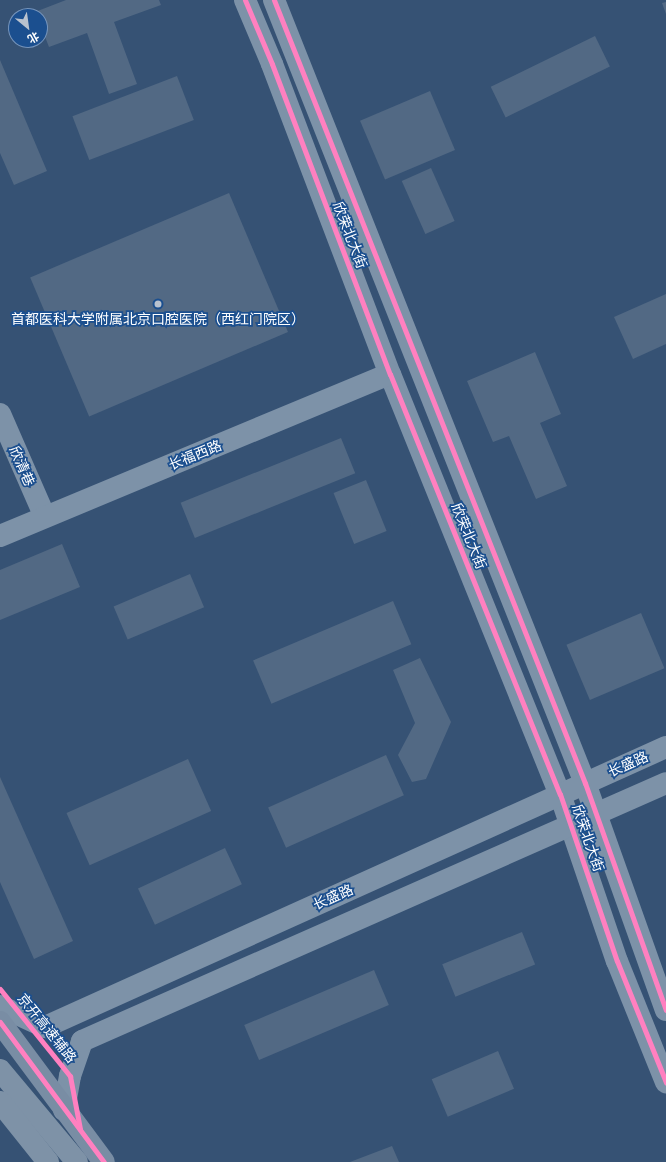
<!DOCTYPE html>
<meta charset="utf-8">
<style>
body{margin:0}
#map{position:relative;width:666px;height:1162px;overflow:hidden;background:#365274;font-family:Jost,"Noto Sans SC",sans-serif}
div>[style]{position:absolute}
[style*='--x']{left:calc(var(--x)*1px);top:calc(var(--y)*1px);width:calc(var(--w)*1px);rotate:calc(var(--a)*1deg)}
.building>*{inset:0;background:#526984;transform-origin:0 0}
.minor>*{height:22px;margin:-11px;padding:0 11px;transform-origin:11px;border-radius:11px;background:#7d92a8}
.tertiary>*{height:22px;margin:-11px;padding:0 11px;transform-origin:11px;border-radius:11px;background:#7d92a8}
.secondary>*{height:22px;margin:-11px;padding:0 11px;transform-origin:11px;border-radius:11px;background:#798da4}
.motorway>*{height:22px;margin:-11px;padding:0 11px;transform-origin:11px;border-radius:11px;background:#7e92a7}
.cycleway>*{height:5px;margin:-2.5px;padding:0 2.5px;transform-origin:2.5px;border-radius:2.5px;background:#ff80c0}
.dots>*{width:11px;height:11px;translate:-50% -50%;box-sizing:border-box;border:2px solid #1b4f8f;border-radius:50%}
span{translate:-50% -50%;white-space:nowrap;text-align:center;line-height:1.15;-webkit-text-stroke:3.5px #1b4f8f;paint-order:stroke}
.street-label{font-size:14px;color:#fff}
.poi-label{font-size:14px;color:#fff}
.north{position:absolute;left:8px;top:8px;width:40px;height:40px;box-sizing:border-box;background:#1b4f8f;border:1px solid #7695bc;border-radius:50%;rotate:151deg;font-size:11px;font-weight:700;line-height:16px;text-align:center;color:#fff}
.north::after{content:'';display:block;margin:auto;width:14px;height:18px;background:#b9c2ce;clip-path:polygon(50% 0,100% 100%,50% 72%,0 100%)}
</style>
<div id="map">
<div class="building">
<i style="clip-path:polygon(66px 0,159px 0,161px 5px,114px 22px,137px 84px,109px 94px,87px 33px,49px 47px,40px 24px,40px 16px,37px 16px,35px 12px)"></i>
<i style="clip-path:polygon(666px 2px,666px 14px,662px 3px)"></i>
<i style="left:595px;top:36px;width:34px;height:116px;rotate:64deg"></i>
<i style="clip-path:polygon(0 60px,47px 171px,14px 185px,0 153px)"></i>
<i style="left:177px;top:76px;width:47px;height:112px;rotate:69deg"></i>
<i style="left:430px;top:91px;width:64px;height:76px;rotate:67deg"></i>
<i style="left:431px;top:168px;width:58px;height:32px;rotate:66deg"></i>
<i style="left:229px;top:193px;width:151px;height:216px;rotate:67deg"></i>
<i style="clip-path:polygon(666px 294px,666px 344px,633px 359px,614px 317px)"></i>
<i style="clip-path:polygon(535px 352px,561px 414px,540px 423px,567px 486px,536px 499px,509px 436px,493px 442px,467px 381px)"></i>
<i style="left:341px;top:438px;width:38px;height:173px;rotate:68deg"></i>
<i style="left:366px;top:480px;width:55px;height:35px;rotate:68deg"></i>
<i style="clip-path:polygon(62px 544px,80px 587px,0 620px,0 570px)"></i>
<i style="left:190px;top:574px;width:36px;height:83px;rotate:67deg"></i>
<i style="left:393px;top:601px;width:47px;height:152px;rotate:67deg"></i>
<i style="left:641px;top:613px;width:60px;height:81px;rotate:67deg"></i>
<i style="clip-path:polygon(420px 658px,451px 722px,426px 779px,412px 782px,398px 755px,415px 723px,393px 670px)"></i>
<i style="left:386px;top:755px;width:44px;height:129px;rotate:66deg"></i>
<i style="left:188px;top:759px;width:57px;height:133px;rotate:66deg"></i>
<i style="clip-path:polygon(0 777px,73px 941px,34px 959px,0 882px)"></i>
<i style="left:225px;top:848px;width:40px;height:96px;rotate:65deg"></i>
<i style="left:522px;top:932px;width:35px;height:86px;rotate:68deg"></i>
<i style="left:374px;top:970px;width:38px;height:141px;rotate:67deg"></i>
<i style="left:498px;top:1051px;width:41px;height:72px;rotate:67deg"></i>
<i style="clip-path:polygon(392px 1146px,399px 1162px,350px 1162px)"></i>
</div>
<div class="minor">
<i style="--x:0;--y:414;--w:112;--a:66.4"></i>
</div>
<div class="tertiary">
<i style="--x:245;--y:0;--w:69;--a:67.1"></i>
<i style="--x:272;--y:64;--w:332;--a:69.2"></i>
<i style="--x:390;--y:374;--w:453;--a:68"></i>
<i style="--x:560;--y:794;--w:176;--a:71.2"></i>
<i style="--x:617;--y:961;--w:131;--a:68"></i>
<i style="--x:274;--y:0;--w:843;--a:68.34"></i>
<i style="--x:585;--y:783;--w:241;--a:70.4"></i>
<i style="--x:0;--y:536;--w:422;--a:-22.6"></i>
<i style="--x:0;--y:1006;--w:50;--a:25"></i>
<i style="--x:45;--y:1027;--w:681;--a:-24.27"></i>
<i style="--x:64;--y:1110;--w:35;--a:-80"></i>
<i style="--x:70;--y:1076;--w:37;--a:-71"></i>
<i style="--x:82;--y:1041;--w:638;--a:-23.83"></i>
</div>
<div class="secondary">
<i style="--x:0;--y:1022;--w:174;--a:53.4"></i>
</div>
<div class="motorway">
<i style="--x:0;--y:1070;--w:120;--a:50.1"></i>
<i style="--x:0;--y:1102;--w:77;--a:51.3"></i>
</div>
<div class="cycleway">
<i style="--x:245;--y:0;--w:69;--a:67.1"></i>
<i style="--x:272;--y:64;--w:332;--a:69.2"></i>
<i style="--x:390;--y:374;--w:453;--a:68"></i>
<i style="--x:560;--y:794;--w:176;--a:71.2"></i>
<i style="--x:617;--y:961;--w:131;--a:68"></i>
<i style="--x:274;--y:0;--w:843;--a:68.34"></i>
<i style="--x:585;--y:783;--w:241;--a:70.4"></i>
<i style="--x:0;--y:989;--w:112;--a:51.2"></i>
<i style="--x:70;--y:1076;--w:54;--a:79.3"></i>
<i style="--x:0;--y:1022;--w:174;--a:53.4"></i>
</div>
<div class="dots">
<i style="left:158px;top:304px;background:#b9c2ce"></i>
</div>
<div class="street-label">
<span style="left:350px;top:235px;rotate:69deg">欣荣北大街</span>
<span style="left:195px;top:455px;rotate:-22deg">长福西路</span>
<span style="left:22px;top:466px;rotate:66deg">欣清巷</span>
<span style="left:469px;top:536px;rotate:68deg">欣荣北大街</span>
<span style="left:628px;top:764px;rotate:-24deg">长盛路</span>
<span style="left:588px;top:838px;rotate:71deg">欣荣北大街</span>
<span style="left:333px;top:897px;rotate:-24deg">长盛路</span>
<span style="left:47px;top:1028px;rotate:51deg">京开高速辅路</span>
</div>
<div class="poi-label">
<span style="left:158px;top:319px">首都医科大学附属北京口腔医院（西红门院区）</span>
</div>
<div class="north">北</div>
</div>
